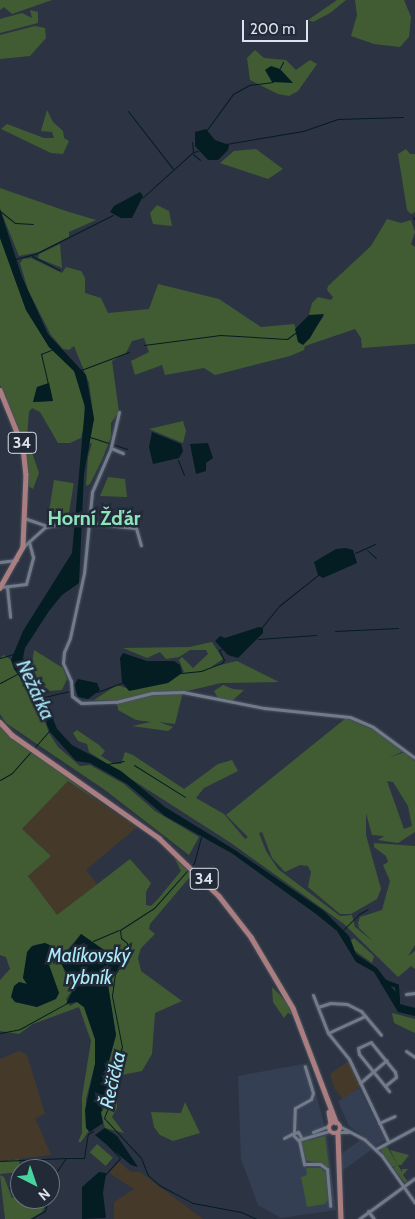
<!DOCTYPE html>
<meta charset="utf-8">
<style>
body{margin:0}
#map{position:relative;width:415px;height:1219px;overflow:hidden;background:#2c3443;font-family:Cabin,sans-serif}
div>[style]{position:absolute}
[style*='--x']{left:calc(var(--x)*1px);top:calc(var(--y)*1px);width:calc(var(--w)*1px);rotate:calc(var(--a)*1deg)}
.built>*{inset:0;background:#343f53}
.industrial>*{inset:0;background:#453a2a}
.green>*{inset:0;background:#415c33;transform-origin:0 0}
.water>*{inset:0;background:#031d22}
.stream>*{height:1px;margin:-0.5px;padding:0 0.5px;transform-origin:0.5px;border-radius:0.5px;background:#031d22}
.river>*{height:4px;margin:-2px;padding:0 2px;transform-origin:2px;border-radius:2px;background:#031d22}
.roads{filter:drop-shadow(0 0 1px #48505c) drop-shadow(0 0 1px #48505c)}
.minor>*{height:3px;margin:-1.5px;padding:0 1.5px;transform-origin:1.5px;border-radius:1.5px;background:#727b8c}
.major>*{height:4.5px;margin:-2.25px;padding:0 2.25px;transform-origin:2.25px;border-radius:2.25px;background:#aa7e80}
.major>.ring{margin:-2.25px;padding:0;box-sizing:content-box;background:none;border:4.5px solid #aa7e80;border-radius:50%}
span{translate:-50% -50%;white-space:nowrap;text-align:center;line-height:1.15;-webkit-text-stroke:5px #222a38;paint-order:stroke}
.shield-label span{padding:1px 4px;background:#222a38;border:1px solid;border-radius:4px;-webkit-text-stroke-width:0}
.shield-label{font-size:16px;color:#dde3ec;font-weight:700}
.water-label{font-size:19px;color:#abecfb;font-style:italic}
.quarter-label{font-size:20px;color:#8fe4bc;font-weight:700}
.north{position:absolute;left:10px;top:1159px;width:50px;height:50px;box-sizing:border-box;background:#222a38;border:1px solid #6d7480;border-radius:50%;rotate:139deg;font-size:14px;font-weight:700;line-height:20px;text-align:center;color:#dde3ec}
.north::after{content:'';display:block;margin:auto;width:18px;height:22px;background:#48d49d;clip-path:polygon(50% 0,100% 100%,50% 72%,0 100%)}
.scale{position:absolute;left:242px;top:20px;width:66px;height:22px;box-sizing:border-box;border:2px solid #dde3ec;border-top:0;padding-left:6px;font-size:15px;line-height:18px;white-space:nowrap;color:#dde3ec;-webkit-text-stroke:4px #222a38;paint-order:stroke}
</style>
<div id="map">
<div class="built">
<i style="clip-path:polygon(308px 1063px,327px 1136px,336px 1210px,281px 1218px,258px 1205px,241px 1159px,238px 1076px)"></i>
<i style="clip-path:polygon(359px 1088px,385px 1140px,342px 1171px,341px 1154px,359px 1141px,362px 1135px,349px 1126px,338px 1101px)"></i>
</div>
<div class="industrial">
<i style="clip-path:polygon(68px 781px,137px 827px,86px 870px,97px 884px,57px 916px,28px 876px,51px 856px,22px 829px)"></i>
<i style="clip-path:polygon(19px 1051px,27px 1055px,45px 1114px,35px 1118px,51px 1155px,0 1161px,0 1059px)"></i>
<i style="clip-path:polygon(349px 1061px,360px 1087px,343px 1099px,335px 1089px,330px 1074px)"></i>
<i style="clip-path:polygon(119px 1162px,131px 1172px,140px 1172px,203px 1219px,114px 1219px,114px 1202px,134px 1189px,109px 1173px)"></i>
</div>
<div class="green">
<i style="clip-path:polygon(0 0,52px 0,12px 14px,4px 7px,0 10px)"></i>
<i style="clip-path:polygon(337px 0,346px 0,330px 13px,313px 22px,308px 20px)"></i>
<i style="clip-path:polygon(355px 0,404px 0,411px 17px,409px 37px,400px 47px,374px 44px,351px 36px,357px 15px)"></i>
<i style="clip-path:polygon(30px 10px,38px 12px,38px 23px,0 33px,0 19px,22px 13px,32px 18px)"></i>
<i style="clip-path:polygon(35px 26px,45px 28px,46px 38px,30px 56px,0 59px,0 35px)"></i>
<i style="clip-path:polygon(255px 50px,264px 58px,286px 60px,296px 70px,310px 60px,317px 64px,298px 91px,289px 96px,278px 94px,250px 80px,247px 58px)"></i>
<i style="clip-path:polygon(47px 110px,53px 122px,63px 131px,64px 138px,69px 141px,63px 154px,51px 153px,1px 129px,7px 124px,44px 138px,54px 138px,52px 132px,41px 131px)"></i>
<i style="clip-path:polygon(256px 149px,283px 169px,268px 179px,220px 163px,234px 151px)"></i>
<i style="clip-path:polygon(406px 149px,410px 154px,415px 154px,415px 212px,411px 214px,407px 210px,398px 154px)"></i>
<i style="clip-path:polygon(0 188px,66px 211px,96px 220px,69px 232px,69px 237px,39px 252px,19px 256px,0 209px)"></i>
<i style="clip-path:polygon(157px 205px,169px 211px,172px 226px,153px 224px,150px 213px)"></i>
<i style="clip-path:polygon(387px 219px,401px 223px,411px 220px,415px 232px,411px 244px,415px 247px,415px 344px,362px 348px,361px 338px,355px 329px,305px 346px,304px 350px,290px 356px,215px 375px,204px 368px,165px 375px,162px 365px,135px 375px,131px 361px,149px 352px,144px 338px,132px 341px,126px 353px,112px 361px,119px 412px,111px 423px,111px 437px,102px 460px,90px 484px,86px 486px,88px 457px,92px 443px,88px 444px,94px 419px,89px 383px,74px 346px,69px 350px,63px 349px,51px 335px,28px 290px,20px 263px,23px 259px,31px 258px,62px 273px,66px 267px,81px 271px,85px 278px,85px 293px,101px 298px,108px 313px,149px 309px,158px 284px,219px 299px,261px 327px,294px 324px,303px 345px,324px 316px,309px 315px,312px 303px,318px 297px,331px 300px,333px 297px,327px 290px,328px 286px,371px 246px)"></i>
<i style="clip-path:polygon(evenodd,0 238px,26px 310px,49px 347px,74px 371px,84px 394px,85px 421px,81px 438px,70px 443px,58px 443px,40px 412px,32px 408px,29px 412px,27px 438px,39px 473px,33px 489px,28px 486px,25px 447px,0 385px,0 238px,49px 383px,53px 401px,33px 402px,37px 387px,49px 383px)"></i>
<i style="clip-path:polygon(60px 244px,62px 268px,38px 258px,39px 254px)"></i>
<i style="clip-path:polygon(183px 421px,186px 431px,183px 443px,149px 429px)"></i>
<i style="clip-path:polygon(108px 477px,125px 479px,127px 497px,100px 496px)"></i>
<i style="left:54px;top:480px;width:20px;height:32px;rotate:9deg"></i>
<i style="clip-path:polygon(212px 642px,223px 659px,211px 667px,237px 661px,279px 682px,221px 683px,183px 692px,175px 724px,159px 722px,173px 727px,168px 731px,132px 726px,151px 722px,136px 720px,118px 710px,117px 701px,94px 700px,117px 685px,132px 690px,169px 681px,184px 672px,179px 660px,182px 657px,193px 668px,208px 654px,206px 650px,190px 650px,179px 657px,166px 659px,160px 652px,147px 658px,123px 648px,189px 647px)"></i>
<i style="clip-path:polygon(34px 650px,63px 668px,67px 679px,62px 690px,50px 691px,38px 681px,32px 664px)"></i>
<i style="clip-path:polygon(4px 655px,11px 660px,39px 705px,49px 733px,58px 747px,80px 766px,90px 765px,124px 784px,155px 811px,199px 837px,189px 855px,105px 790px,6px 723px,0 714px,0 658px)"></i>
<i style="clip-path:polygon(223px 685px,233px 689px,244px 690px,232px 701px,218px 698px,214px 691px)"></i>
<i style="clip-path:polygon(evenodd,346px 718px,374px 730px,404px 751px,388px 758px,405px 752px,415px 761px,415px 832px,398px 843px,378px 840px,384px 836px,372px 835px,366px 813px,366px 835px,381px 889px,377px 899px,351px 914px,340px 914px,308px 887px,311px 872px,308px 866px,300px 865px,285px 872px,272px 858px,262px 832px,259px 833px,266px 851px,278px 869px,340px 916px,352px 915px,355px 927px,374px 942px,359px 928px,358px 923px,360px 917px,382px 910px,390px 881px,383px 865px,388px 862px,386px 856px,374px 847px,374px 843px,415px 846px,415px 945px,408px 956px,415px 951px,415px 969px,411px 966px,398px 977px,344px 924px,231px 843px,89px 752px,87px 744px,78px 741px,73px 733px,77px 730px,99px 745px,105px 751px,101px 756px,114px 764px,121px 764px,125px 752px,133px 755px,184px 789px,218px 764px,232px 760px,238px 771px,204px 788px,196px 798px,224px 814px,245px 839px,248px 837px,226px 815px,346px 718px,387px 781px,393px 782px,408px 806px,412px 826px,386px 836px,404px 829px,387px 781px)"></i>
<i style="clip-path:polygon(evenodd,0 726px,99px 802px,68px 781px,22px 829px,51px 856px,28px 876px,57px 915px,130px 859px,151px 883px,146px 892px,146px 905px,151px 906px,158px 899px,181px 871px,174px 857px,196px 878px,189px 878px,150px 924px,149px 929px,155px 934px,141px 948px,138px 958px,141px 971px,182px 1001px,155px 1013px,152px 1054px,142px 1071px,117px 1076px,117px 1108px,112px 1117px,124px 1133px,105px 1128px,101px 1113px,108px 1090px,106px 1072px,116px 1035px,108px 985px,121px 961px,81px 934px,61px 957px,64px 971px,75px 986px,66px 999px,70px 1006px,77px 1002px,84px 1007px,95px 1039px,95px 1064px,86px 1099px,88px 1132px,81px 1142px,78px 1142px,82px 1133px,82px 1097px,91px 1041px,79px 1007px,33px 1024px,19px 1034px,0 1031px,0 980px,10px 969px,6px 957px,0 955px,0 726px,45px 943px,54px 947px,49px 965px,59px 993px,55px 999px,37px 1007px,15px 1002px,19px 982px,27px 984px,23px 978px,28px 952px,35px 945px,45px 943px)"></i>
<i style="clip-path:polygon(354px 938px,374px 956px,372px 963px,354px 950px,351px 940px)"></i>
<i style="clip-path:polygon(272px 987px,285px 1000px,293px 1015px,288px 1013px,284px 1018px,273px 1002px)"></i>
<i style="clip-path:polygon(392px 1013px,415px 1019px,415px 1033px,394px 1023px)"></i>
<i style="clip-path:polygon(185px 1102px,200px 1133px,173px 1141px,160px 1135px,154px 1127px,151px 1112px,181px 1113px)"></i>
<i style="clip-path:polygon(325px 1136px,329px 1167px,305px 1160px,301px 1142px)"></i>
<i style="left:97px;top:1144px;width:21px;height:11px;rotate:41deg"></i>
<i style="clip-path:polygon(386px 1145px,402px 1172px,402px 1165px,398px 1165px,390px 1150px,409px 1155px,402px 1164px,402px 1169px,408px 1169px,403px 1175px,408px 1182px,405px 1183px,393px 1168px,396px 1166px,392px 1167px,381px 1152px,381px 1148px)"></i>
<i style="clip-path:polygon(19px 1159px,20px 1172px,0 1174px,0 1162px)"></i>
<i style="clip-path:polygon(306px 1168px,321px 1168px,326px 1173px,328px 1200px,325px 1204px,307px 1207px,301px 1177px,307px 1175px)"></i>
<i style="clip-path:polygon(0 1175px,4px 1177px,12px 1198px,20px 1195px,20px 1199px,48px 1199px,42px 1212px,30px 1219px,5px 1219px)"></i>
</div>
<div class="water">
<i style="clip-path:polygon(271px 66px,280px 69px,293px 83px,272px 82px,265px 70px)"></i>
<i style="clip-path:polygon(206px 129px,215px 140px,229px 145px,228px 150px,218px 160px,208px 160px,195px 146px,195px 132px)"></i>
<i style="clip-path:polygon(140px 192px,143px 196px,132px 218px,121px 218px,110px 212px,114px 206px)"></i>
<i style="clip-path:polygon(0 209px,22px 277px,48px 334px,86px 375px,94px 419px,84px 474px,79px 583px,62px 595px,49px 611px,25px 648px,23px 658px,46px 701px,57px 729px,72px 745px,121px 771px,165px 807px,235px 850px,324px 911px,349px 936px,356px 954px,377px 968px,400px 998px,400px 1004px,415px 1008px,415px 1016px,398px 1012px,374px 972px,356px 962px,337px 931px,316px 914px,233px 854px,165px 816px,127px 784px,90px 763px,76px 761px,50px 732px,39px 705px,14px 669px,11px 660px,23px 631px,72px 553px,85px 407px,74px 371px,49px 347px,26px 310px,0 238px)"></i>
<i style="clip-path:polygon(324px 314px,310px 338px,303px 345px,298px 342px,295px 329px,309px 315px)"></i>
<i style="clip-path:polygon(49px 383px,53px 401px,33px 402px,37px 387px)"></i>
<i style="clip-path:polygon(152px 432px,181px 444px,183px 451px,179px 458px,153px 464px,149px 447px)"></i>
<i style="clip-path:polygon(208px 443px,213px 458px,206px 463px,206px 471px,196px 474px,190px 444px)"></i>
<i style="clip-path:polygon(346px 548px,353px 550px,357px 563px,323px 578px,318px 575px,314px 562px,336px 549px)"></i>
<i style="clip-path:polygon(259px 627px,263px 628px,263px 633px,238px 658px,228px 655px,215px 641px,220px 636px,225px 638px)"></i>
<i style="clip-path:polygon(123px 653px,147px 661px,174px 661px,180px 665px,182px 673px,168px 683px,129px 691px,122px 682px,120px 658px)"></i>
<i style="clip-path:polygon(78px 679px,97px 683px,100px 690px,88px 699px,78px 697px,74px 685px)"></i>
<i style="clip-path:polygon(81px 934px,122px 963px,108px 985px,116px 1035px,106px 1072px,108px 1090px,101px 1113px,103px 1123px,90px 1132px,86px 1128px,85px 1110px,95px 1064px,95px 1039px,84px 1007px,77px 1002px,66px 1004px,75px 986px,60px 962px)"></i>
<i style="clip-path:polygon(45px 943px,54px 947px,49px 965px,59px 993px,56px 999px,37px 1007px,15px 1002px,11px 997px,14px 986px,19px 982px,27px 984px,23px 978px,27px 952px,32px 946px)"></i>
<i style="clip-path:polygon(105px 1128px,117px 1136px,138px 1167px,131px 1165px,95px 1135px)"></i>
<i style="clip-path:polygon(99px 1172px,106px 1173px,103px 1193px,106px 1218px,82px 1219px,82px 1187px)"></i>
</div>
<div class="stream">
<i style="--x:280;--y:68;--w:7;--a:-63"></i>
<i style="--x:128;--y:111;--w:73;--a:52.2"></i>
<i style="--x:206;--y:131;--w:46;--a:-53.9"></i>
<i style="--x:233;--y:94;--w:18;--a:-29"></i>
<i style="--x:249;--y:85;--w:24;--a:-7"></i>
<i style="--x:192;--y:142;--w:9;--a:84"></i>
<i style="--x:226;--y:144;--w:78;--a:-9.6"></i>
<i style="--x:303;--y:131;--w:36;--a:-19"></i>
<i style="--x:337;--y:119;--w:66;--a:-1.7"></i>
<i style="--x:193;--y:154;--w:9;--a:41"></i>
<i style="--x:142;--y:198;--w:69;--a:-42"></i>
<i style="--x:193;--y:152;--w:5;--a:-11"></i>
<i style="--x:0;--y:211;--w:19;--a:39"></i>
<i style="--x:15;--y:223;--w:18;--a:3"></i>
<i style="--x:413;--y:217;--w:4;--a:56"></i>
<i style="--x:32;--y:256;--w:31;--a:27"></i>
<i style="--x:15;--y:259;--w:21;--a:-14"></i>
<i style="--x:35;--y:254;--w:87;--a:-26.6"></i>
<i style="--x:144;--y:345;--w:77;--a:-7.5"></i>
<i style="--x:220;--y:335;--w:67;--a:3.4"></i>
<i style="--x:287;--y:339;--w:10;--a:-37"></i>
<i style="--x:81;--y:370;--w:51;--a:-20.6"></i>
<i style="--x:48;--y:384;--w:31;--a:-103"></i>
<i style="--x:41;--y:354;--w:11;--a:-22"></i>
<i style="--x:90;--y:437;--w:39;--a:18"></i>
<i style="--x:178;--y:460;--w:16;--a:68"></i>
<i style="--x:367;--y:550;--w:12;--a:42"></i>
<i style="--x:355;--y:553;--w:22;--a:-24"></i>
<i style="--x:262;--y:627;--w:27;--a:-51"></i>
<i style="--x:279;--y:606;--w:50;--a:-38.5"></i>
<i style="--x:335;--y:631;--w:63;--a:-2.7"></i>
<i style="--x:258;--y:639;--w:58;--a:-3.9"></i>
<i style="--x:0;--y:658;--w:14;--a:-17"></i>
<i style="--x:181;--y:673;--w:20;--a:-6"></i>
<i style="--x:201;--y:671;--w:22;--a:-21"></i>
<i style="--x:222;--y:663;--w:4;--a:-56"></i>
<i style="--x:224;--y:660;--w:11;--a:-117"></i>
<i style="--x:219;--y:650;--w:3;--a:-18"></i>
<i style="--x:0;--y:683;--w:19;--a:-28"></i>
<i style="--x:97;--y:692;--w:29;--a:-20"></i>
<i style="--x:44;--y:697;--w:28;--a:-13"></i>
<i style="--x:107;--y:764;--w:17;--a:-10"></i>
<i style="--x:134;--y:765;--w:60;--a:32.1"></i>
<i style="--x:0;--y:780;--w:14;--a:-30"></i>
<i style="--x:12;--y:773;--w:56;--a:-48.6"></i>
<i style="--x:201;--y:837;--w:27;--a:105"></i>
<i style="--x:194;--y:863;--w:60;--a:131.6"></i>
<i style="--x:154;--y:908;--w:40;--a:147.1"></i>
<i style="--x:120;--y:930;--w:8;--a:83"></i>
<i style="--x:121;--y:938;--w:8;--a:40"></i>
<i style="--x:127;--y:943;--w:11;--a:85"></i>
<i style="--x:128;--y:954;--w:24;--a:123"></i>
<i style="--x:115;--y:974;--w:22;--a:98"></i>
<i style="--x:112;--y:996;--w:52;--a:78.9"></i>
<i style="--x:122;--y:1047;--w:24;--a:112"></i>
<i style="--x:113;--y:1069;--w:23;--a:88"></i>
<i style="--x:114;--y:1092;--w:28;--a:111"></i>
<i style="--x:104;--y:1118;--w:54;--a:47.2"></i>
<i style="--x:141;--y:1158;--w:18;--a:68"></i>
<i style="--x:148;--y:1175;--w:15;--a:42"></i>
<i style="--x:159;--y:1185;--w:38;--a:28"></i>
<i style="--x:193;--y:1203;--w:49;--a:10.6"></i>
<i style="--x:241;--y:1212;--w:17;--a:24"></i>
<i style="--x:343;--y:930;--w:23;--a:-45"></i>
<i style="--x:359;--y:914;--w:10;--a:-29"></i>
<i style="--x:93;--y:941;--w:28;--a:-23"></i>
<i style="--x:0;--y:1033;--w:20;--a:-11"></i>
<i style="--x:20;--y:1029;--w:54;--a:-29"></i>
<i style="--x:0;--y:1161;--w:66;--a:-2.6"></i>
<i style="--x:104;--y:1176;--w:24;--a:-48"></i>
<i style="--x:120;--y:1158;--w:18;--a:-133"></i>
<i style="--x:9;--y:1188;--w:11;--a:-15"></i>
<i style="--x:50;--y:1192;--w:15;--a:-79"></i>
<i style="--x:53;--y:1177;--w:23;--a:-56"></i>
<i style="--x:66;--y:1158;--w:18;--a:0"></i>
<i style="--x:84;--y:1158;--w:24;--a:-81"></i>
<i style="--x:88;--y:1134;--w:6;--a:-31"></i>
<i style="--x:31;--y:1219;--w:16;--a:-30"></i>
<i style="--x:45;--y:1211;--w:12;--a:-76"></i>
</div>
<div class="river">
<i style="--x:383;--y:981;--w:15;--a:20"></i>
<i style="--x:397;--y:986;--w:16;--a:86"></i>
</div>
<div class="roads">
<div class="minor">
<i style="--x:119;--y:412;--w:37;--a:103"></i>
<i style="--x:111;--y:448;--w:48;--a:113.4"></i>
<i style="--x:92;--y:492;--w:81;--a:95.6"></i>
<i style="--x:84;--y:573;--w:66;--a:102.2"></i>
<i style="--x:70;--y:638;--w:15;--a:113"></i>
<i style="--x:64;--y:652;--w:11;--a:95"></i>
<i style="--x:63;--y:663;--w:20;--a:66"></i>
<i style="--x:71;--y:681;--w:15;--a:86"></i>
<i style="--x:72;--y:696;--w:11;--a:38"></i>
<i style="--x:81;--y:703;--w:35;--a:-2"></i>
<i style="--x:116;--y:702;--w:38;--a:-14"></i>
<i style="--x:153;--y:693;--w:30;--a:-2"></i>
<i style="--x:183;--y:692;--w:83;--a:11.2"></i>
<i style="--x:264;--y:708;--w:86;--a:6"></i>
<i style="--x:350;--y:717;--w:25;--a:23"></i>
<i style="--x:373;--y:727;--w:52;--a:36.4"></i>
<i style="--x:111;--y:448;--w:13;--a:23"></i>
<i style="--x:24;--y:518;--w:24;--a:19"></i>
<i style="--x:23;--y:547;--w:30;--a:-42"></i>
<i style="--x:45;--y:527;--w:29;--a:-10"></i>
<i style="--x:74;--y:522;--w:62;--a:5.5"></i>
<i style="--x:136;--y:528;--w:18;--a:74"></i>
<i style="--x:0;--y:562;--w:17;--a:-7"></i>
<i style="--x:1;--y:587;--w:25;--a:-7"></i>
<i style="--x:26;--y:584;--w:28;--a:-75"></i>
<i style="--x:33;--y:557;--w:16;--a:-105"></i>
<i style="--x:7;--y:587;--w:30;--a:84"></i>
<i style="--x:406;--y:994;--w:9;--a:-6"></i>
<i style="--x:313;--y:995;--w:41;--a:68.5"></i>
<i style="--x:328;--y:1033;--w:33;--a:51"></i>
<i style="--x:349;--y:1059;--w:91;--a:64.6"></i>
<i style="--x:318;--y:1007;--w:13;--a:-18"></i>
<i style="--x:330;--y:1003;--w:17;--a:3"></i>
<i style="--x:347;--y:1004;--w:16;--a:27"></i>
<i style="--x:361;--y:1011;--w:31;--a:50"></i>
<i style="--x:328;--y:1033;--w:41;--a:-24.7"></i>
<i style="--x:406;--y:1051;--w:11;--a:34"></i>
<i style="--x:360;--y:1083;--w:35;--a:-41"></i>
<i style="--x:385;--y:1086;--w:14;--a:-39"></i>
<i style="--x:396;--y:1077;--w:5;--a:-101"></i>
<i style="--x:395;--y:1072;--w:38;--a:-129"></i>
<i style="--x:371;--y:1042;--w:14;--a:155"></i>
<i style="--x:358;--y:1048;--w:6;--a:81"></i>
<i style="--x:359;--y:1054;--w:48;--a:51"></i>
<i style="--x:379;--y:1123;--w:17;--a:-24"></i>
<i style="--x:341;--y:1127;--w:27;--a:28"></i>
<i style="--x:365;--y:1140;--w:23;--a:43"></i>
<i style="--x:382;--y:1156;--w:57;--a:54.9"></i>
<i style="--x:294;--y:1132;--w:24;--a:-88"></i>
<i style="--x:295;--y:1108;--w:18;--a:-29"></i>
<i style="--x:311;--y:1099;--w:6;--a:-72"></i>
<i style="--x:313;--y:1093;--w:28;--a:-107"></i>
<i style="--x:313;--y:1132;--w:17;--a:-21"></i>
<i style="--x:339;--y:1132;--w:9;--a:0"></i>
<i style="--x:301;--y:1137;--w:6;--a:-121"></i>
<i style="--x:298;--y:1132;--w:6;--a:162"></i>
<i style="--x:292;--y:1134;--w:8;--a:45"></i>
<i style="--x:298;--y:1140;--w:32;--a:-16"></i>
<i style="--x:284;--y:1138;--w:9;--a:-27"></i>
<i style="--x:299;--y:1140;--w:25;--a:78"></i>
<i style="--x:304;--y:1164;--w:16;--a:0"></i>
<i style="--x:320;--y:1164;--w:9;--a:36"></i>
<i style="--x:327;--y:1169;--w:37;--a:85"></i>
<i style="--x:376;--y:1149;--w:44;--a:-28.3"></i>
<i style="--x:368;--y:1211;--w:10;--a:53"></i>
<i style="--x:359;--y:1219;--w:69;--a:-36.2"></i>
</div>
<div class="major">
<i style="--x:0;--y:390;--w:61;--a:68"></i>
<i style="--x:23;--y:447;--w:27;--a:84"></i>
<i style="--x:26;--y:474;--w:73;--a:92.4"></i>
<i style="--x:23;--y:547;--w:47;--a:119.3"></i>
<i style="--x:0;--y:722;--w:18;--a:47"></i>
<i style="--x:12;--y:735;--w:179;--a:35"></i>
<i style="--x:159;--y:838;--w:83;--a:44"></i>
<i style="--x:219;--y:896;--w:52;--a:52"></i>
<i style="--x:251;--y:937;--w:82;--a:59.4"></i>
<i style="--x:293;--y:1008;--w:122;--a:69.3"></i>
<i style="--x:329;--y:1112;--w:11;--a:80"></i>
<i class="ring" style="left:329px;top:1122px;width:7.5px;height:7.5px"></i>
<i style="--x:338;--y:1134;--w:85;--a:88"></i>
</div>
</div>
<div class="shield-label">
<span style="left:22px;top:443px">34</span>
<span style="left:204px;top:879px">34</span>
</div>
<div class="water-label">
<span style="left:35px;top:690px;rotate:65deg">Nežárka</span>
<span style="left:89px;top:967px">Malíkovský<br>rybník</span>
<span style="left:113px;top:1080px;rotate:-77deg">Řečička</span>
</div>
<div class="quarter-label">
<span style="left:94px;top:518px">Horní Žďár</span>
</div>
<div class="north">N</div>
<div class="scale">200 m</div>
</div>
